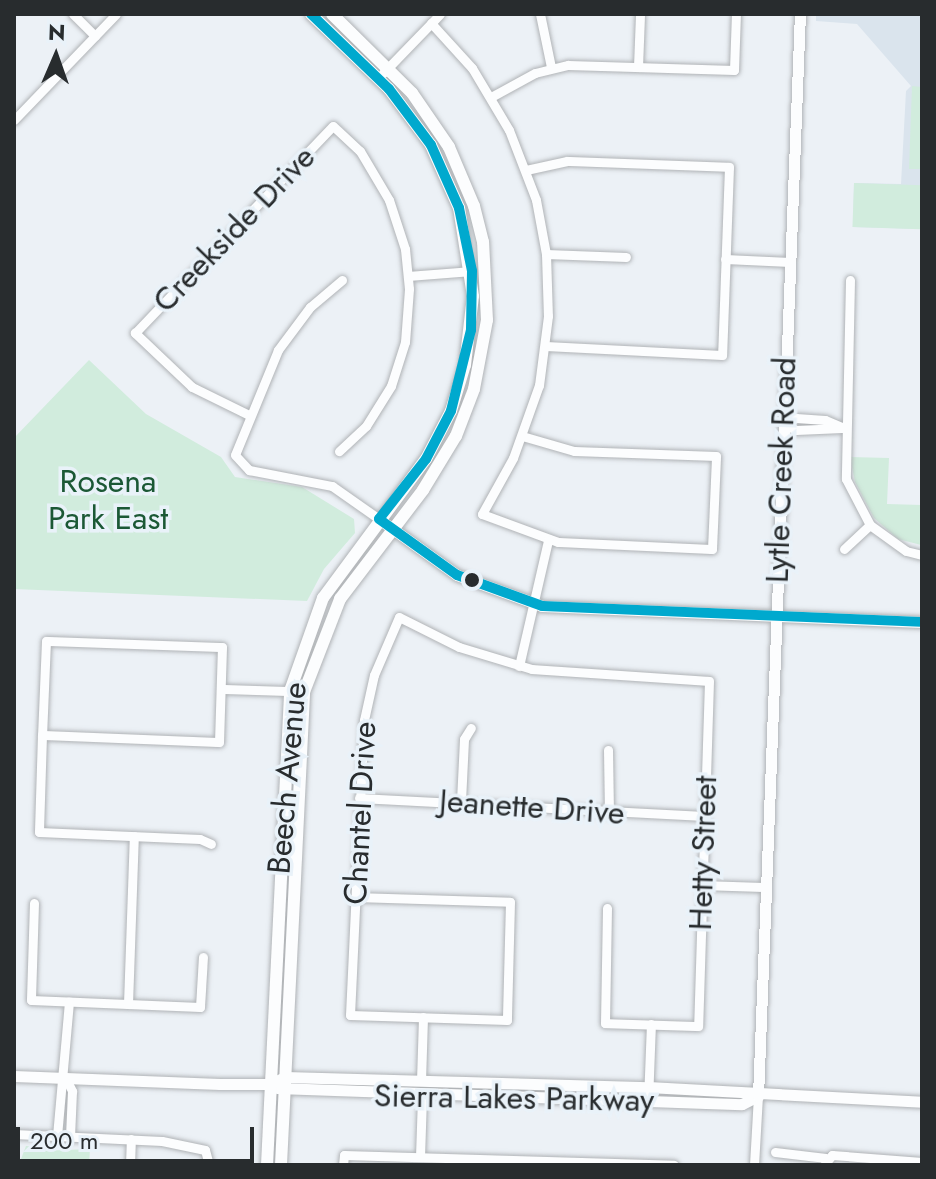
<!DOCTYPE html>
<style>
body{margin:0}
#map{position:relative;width:936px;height:1179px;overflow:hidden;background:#ecf1f6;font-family:Jost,sans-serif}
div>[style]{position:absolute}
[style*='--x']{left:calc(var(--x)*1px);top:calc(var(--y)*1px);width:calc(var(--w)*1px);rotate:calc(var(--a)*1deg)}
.built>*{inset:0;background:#dae4ed}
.green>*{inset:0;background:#d1ecdd;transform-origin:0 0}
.roads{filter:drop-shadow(0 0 2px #b0b3b6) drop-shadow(0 0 2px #b0b3b6)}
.minor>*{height:9px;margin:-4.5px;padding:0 4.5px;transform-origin:4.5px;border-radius:4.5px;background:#fcfdfe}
.tertiary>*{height:11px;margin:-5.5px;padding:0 5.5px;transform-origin:5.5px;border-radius:5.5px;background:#fcfdfe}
.secondary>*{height:12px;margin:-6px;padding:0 6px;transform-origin:6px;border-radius:6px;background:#fcfdfe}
.bus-1>*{height:10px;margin:-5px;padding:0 5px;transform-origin:5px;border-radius:5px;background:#00a9ce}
.dots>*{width:22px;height:22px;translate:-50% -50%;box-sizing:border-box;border:4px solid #e9f2f9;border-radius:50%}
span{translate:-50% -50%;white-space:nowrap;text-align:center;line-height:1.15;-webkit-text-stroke:7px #e9f2f9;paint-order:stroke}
.street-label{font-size:32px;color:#282c2e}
.park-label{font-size:32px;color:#1b5835}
.frame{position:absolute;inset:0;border:16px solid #282c2e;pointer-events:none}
.north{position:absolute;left:16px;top:16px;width:80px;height:80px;-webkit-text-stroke:6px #e9f2f9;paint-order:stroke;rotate:2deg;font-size:22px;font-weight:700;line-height:32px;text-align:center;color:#282c2e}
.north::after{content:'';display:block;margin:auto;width:28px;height:36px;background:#282c2e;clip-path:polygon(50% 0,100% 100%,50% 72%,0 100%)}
.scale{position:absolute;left:16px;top:1127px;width:238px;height:36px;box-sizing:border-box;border:4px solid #282c2e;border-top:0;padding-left:10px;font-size:24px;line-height:28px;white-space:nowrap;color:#282c2e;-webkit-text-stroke:6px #e9f2f9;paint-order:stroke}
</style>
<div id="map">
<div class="built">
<i style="clip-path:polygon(816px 14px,922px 14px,922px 229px,853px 227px,854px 183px,901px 184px,906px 91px,911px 86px,857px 24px,816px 21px)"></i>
</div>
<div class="green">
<i style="clip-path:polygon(912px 86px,922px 87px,922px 169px,909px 169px)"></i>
<i style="left:854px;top:183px;width:68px;height:44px;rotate:2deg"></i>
<i style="clip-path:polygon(89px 360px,146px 414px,221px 457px,235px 477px,302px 487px,354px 519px,355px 533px,324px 569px,307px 601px,14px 589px,14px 438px)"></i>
<i style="clip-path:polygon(850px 457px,889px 458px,887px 504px,922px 505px,921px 545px,898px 539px,874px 518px,855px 482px)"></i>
<i style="clip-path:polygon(26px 1146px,38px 1147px,39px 1151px,90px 1149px,89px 1165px,21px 1159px)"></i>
</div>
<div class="roads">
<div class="minor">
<i style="--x:73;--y:14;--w:31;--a:45"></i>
<i style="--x:540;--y:14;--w:54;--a:78.3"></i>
<i style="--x:431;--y:23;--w:61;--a:47.7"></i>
<i style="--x:472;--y:68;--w:72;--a:59.2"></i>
<i style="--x:509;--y:130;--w:75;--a:68.9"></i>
<i style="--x:536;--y:200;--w:55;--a:79.5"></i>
<i style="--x:546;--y:254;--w:62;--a:88.2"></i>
<i style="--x:548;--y:316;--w:70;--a:97.4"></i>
<i style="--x:539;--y:385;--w:77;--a:109.6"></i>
<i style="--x:513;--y:458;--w:64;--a:119"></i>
<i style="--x:482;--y:514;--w:81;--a:20.2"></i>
<i style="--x:558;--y:542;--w:154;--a:2.6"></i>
<i style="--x:712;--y:549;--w:93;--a:-87.5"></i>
<i style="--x:716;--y:456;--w:142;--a:-178"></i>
<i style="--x:574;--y:451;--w:54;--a:-163.9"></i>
<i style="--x:638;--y:67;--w:53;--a:-87.8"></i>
<i style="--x:383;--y:73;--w:82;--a:-46"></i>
<i style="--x:491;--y:97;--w:50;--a:-28.6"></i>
<i style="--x:535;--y:73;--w:34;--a:-14"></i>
<i style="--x:568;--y:65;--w:166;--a:1.7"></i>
<i style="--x:734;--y:70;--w:56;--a:-88"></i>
<i style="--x:14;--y:120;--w:147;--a:-46.1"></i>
<i style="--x:526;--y:170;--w:42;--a:-12.4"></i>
<i style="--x:567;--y:161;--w:162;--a:2.1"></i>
<i style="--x:729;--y:167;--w:188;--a:92.1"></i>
<i style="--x:722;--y:355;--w:177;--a:-177.1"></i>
<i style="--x:546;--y:254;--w:80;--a:2.1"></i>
<i style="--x:725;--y:259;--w:65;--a:2.6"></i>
<i style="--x:408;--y:276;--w:64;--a:-4.5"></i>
<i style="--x:342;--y:280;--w:42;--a:139.8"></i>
<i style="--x:310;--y:307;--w:54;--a:126.7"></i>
<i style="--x:278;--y:350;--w:113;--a:112.3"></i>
<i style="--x:235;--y:455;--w:21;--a:47"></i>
<i style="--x:249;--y:470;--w:85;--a:10.9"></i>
<i style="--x:332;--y:486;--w:57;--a:35.1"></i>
<i style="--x:850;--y:280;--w:199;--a:91.2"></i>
<i style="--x:846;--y:479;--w:52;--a:62.4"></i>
<i style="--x:870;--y:525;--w:44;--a:35.8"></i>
<i style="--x:906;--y:551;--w:16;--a:14"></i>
<i style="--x:249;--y:415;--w:64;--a:-153.8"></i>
<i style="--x:192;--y:387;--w:79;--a:-136.5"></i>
<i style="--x:135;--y:333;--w:286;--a:-46.3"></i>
<i style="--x:333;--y:126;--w:37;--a:43"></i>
<i style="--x:360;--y:151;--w:57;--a:59.4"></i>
<i style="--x:389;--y:200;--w:52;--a:71.9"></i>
<i style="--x:405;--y:249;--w:40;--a:84.3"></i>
<i style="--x:409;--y:289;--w:53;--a:94.3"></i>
<i style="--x:405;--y:342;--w:46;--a:107.7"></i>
<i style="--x:391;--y:386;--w:47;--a:122"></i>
<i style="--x:366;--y:426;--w:37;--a:137"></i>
<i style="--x:783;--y:424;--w:14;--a:-25"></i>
<i style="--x:796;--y:418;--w:29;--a:4"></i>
<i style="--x:825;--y:420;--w:21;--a:23"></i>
<i style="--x:783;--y:424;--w:14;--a:25"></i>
<i style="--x:796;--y:430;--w:46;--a:-2.5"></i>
<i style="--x:844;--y:549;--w:35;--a:-43"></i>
<i style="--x:519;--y:666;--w:129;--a:-77"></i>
<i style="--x:221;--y:689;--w:69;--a:1.7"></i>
<i style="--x:42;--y:735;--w:177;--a:2.3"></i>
<i style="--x:219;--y:742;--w:95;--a:-88.2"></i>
<i style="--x:222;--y:647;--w:176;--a:-178"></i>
<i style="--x:46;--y:641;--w:94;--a:92.4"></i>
<i style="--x:42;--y:735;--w:97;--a:91.8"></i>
<i style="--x:39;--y:832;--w:161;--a:2.5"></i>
<i style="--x:200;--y:839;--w:12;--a:24"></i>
<i style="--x:608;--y:750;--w:63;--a:89.1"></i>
<i style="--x:359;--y:798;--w:346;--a:3"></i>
<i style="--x:461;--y:801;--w:62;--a:-87.2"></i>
<i style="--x:464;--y:739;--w:13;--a:-58"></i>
<i style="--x:701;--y:885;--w:62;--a:1.8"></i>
<i style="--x:355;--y:897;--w:155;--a:1.8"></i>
<i style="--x:510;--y:902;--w:118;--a:91.5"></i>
<i style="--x:507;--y:1020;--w:157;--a:-178.2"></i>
<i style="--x:350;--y:1015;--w:295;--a:-87.3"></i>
<i style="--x:364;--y:720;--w:46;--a:-77.5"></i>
<i style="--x:374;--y:675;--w:63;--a:-66.7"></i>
<i style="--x:399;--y:617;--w:67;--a:26.6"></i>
<i style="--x:459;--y:647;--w:76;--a:16.8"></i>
<i style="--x:532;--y:669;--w:177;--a:3.9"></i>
<i style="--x:709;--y:681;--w:345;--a:91.8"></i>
<i style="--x:698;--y:1026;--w:93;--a:-178.2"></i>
<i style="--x:605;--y:1023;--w:115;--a:-89"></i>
<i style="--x:34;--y:903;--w:97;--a:91.8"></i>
<i style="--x:31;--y:1000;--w:169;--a:2.4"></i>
<i style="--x:200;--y:1007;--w:50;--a:-86.6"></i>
<i style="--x:128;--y:1004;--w:168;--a:-88"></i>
<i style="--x:65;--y:1077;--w:16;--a:63"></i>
<i style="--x:72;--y:1091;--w:46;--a:92.5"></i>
<i style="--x:421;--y:1081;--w:64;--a:-88.2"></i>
<i style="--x:648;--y:1101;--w:77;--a:-87.8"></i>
<i style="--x:14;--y:1134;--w:148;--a:2.7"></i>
<i style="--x:162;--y:1141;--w:44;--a:11.8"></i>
<i style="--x:205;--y:1150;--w:16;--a:75"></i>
<i style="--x:57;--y:1136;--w:135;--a:-84.9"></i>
<i style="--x:775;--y:1152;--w:51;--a:6.7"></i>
<i style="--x:420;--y:1157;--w:61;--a:-88.1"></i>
<i style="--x:130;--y:1165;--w:26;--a:-88"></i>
<i style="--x:343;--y:1165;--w:10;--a:-84"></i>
<i style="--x:344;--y:1155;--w:330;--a:1.7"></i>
<i style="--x:754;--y:1165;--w:69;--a:-86.7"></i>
<i style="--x:824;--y:1165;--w:13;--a:-51"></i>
<i style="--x:832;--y:1155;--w:90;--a:4.4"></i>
</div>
<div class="tertiary">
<i style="--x:379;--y:519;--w:96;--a:35.7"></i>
<i style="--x:457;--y:575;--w:90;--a:20"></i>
<i style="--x:542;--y:606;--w:380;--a:2.4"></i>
<i style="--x:14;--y:1076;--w:206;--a:2.2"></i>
<i style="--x:220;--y:1084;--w:50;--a:0"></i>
<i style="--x:270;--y:1084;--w:17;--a:-25"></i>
<i style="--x:285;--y:1077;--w:363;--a:1.6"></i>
<i style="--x:648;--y:1087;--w:274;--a:3.1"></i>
<i style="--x:277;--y:1088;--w:465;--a:2"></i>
<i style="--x:742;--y:1104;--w:18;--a:-27"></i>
<i style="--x:758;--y:1096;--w:1083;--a:-87.78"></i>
</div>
<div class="secondary">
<i style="--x:267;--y:1165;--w:475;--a:-87.2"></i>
<i style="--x:290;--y:691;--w:99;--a:-70.5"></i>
<i style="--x:323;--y:598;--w:173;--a:-53.5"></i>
<i style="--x:426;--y:459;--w:54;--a:-62.5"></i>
<i style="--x:451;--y:411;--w:48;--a:-73.1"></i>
<i style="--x:465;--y:365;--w:69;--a:-83.4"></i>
<i style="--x:473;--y:296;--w:89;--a:-99"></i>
<i style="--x:459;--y:208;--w:69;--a:-114"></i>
<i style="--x:431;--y:145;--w:70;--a:-126.9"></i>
<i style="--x:389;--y:89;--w:108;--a:-136.1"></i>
<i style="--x:281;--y:1165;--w:474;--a:-87.2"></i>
<i style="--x:304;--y:692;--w:100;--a:-68.8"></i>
<i style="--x:340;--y:599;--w:137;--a:-52.7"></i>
<i style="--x:423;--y:490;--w:63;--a:-58.6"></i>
<i style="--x:456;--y:436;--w:50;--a:-69"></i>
<i style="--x:474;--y:389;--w:70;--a:-79.3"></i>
<i style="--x:487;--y:320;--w:78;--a:-92.9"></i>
<i style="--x:483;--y:242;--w:37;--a:-104"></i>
<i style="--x:474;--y:206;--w:64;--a:-113"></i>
<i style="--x:449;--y:147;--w:65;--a:-124.4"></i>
<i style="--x:412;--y:93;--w:112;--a:-135.4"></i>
</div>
</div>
<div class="bus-1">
<i style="--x:311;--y:14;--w:108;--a:43.9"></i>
<i style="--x:389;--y:89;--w:70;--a:53.1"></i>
<i style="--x:431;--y:145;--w:69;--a:66"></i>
<i style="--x:459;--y:208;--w:64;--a:78.3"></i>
<i style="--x:472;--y:271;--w:59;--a:91"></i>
<i style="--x:471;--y:330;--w:83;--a:103.9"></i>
<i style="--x:451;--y:411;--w:54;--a:117.5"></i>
<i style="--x:426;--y:459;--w:76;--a:128.1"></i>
<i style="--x:379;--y:519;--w:96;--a:35.7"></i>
<i style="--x:457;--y:575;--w:90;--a:20"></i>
<i style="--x:542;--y:606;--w:380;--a:2.4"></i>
</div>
<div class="dots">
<i style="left:472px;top:580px;background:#282c2e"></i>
</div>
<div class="street-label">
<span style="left:234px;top:229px;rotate:-46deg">Creekside Drive</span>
<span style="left:781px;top:470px;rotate:-88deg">Lytle Creek Road</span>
<span style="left:287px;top:778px;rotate:-85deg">Beech Avenue</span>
<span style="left:532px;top:807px;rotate:4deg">Jeanette Drive</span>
<span style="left:360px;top:813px;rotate:-87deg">Chantel Drive</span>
<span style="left:703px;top:853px;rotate:-88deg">Hetty Street</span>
<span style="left:514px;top:1098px;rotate:1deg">Sierra Lakes Parkway</span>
</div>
<div class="park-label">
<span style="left:108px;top:500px">Rosena<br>Park East</span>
</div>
<div class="frame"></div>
<div class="north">N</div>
<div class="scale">200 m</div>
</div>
